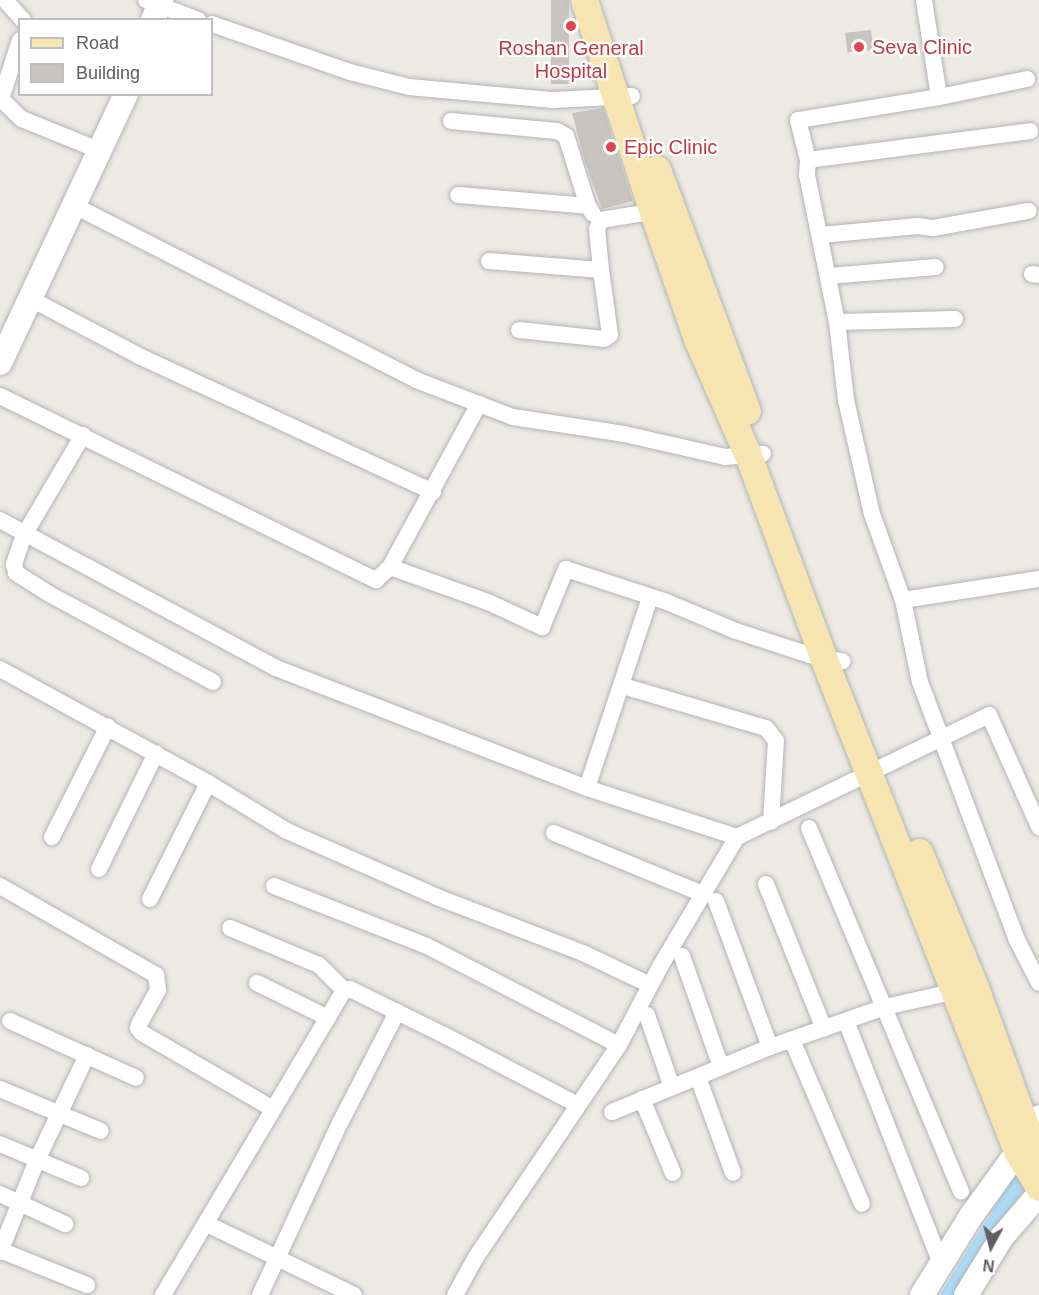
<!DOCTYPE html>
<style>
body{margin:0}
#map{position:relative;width:1039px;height:1295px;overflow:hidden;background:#edeae4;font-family:Arial,sans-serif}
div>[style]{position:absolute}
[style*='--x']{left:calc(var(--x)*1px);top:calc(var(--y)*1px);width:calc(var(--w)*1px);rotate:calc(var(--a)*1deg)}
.canal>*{height:16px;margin:-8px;padding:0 8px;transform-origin:8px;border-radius:8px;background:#acdbf5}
.building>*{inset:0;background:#c8c5c1;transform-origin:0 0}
.roads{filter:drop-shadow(0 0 2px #b1b4b8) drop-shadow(0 0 2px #b1b4b8)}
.street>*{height:16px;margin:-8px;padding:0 8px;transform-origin:8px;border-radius:8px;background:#fff}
.secondary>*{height:24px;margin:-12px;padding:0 12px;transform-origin:12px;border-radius:12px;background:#fff}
.primary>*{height:27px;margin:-13.5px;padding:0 13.5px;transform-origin:13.5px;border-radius:13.5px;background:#f6e5b0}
.dots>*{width:16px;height:16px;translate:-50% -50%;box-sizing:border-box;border:3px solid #fff;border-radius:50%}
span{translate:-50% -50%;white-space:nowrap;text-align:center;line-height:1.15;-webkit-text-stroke:4.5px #fff;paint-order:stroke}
.health-label{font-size:20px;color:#be3a42}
.left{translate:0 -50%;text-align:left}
.legend{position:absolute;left:18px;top:18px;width:195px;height:78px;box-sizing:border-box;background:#fff;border:2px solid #bebfc1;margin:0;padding:8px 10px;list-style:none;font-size:18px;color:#5c6063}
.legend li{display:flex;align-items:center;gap:12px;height:30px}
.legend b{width:30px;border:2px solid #bebfc1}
.north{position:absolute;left:961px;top:1217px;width:60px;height:60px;-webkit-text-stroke:4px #fff;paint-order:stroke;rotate:187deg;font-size:16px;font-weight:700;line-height:24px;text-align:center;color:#5c6063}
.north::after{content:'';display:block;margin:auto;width:21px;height:27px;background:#5c6063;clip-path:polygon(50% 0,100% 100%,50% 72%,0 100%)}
</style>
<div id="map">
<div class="canal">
<i style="--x:949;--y:1295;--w:155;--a:-58"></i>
</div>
<div class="building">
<i style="left:551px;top:0;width:18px;height:84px"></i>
<i style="left:871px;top:30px;width:20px;height:26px;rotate:84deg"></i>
<i style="clip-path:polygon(603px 108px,633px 201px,602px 209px,585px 162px,572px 113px)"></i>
</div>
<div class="roads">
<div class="street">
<i style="--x:5;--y:0;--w:27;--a:48"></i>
<i style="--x:146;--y:0;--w:56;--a:21"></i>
<i style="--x:924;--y:0;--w:98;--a:81.2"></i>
<i style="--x:212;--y:24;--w:146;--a:19.2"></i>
<i style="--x:350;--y:72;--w:61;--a:14.3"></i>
<i style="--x:409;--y:87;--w:145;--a:5.2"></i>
<i style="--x:553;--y:100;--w:79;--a:-2.9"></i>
<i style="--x:20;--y:40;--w:62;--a:107.9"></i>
<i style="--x:1;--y:99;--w:29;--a:44"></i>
<i style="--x:22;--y:119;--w:85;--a:22.1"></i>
<i style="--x:1027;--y:79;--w:90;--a:168.4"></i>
<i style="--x:939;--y:97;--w:143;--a:170.7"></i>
<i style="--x:798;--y:120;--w:41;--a:76"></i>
<i style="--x:808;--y:160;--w:15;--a:94"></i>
<i style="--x:807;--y:175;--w:150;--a:78.5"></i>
<i style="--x:837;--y:322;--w:79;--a:83.4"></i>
<i style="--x:846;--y:400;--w:117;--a:77.2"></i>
<i style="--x:872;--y:514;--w:91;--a:70.2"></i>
<i style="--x:903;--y:600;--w:84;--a:78.3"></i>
<i style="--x:920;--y:682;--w:276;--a:69.4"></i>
<i style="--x:1017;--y:940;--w:48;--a:62.9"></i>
<i style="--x:451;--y:121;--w:106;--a:5.4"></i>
<i style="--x:557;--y:131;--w:10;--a:29"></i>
<i style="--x:566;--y:136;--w:73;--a:72.6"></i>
<i style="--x:808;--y:160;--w:224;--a:-7.4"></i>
<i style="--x:458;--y:195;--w:130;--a:4.8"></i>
<i style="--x:588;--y:206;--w:9;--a:58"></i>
<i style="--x:75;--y:206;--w:383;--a:27"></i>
<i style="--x:416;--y:380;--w:104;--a:20.9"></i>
<i style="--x:513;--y:417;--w:112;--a:8.7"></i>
<i style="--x:624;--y:434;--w:104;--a:12.8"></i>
<i style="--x:725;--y:457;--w:38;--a:-5"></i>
<i style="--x:821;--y:235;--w:97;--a:-5.3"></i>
<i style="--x:918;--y:226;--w:15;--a:8"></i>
<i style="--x:933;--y:228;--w:97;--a:-10.1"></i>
<i style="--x:489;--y:261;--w:112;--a:4.6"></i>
<i style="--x:601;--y:270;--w:41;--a:-95.6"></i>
<i style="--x:597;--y:229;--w:10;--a:-66"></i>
<i style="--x:601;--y:220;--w:62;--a:-9.3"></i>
<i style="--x:1032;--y:274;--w:7;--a:8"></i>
<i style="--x:829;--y:276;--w:107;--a:-4.8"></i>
<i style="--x:31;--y:299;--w:122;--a:27.8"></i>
<i style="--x:139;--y:356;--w:324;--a:24.8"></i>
<i style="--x:837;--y:322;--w:118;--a:-1.5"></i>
<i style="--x:519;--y:330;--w:85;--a:6"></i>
<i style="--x:604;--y:339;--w:7;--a:-34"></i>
<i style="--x:610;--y:335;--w:66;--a:-97.9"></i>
<i style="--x:0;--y:396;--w:419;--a:26.1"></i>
<i style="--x:376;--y:580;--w:19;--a:-43"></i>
<i style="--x:390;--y:567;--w:104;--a:19.7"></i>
<i style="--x:488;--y:602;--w:60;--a:24.8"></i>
<i style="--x:542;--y:627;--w:63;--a:-67.5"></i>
<i style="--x:566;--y:569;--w:106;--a:18.1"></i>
<i style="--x:667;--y:602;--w:75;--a:22.8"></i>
<i style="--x:736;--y:631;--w:78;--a:18"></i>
<i style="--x:810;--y:655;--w:33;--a:11"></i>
<i style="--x:83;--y:435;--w:116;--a:120.5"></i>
<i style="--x:24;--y:535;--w:31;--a:109"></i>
<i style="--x:14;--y:564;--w:9;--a:77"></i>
<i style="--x:16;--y:573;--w:39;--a:32"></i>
<i style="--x:49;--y:594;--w:186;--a:28.2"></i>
<i style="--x:0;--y:520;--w:313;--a:28.2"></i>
<i style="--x:276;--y:668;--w:333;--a:21.1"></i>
<i style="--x:587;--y:788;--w:158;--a:18.1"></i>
<i style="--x:390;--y:567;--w:186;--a:-61.4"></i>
<i style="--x:903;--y:600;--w:138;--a:-8.8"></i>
<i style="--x:0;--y:669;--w:237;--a:28.7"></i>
<i style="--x:208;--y:783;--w:92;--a:31.3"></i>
<i style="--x:287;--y:831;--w:164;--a:23.7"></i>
<i style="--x:437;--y:897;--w:156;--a:21"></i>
<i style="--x:583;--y:953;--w:74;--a:25.5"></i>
<i style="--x:623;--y:686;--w:149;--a:16.4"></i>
<i style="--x:766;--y:728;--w:16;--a:52"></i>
<i style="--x:776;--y:741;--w:81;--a:93.5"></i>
<i style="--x:587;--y:788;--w:201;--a:-71.7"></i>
<i style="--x:809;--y:828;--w:394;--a:67.3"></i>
<i style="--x:554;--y:833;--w:163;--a:22.3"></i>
<i style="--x:52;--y:837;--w:124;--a:-63.2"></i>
<i style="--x:99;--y:869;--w:129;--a:-63.8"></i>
<i style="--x:766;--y:884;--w:156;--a:68.2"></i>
<i style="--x:0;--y:886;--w:180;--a:29.7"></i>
<i style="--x:156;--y:975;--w:15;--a:82"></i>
<i style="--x:158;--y:990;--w:37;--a:119"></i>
<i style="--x:140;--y:1022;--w:6;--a:108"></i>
<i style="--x:138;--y:1028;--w:6;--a:51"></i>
<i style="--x:142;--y:1033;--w:151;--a:30.1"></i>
<i style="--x:274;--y:886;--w:164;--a:21.4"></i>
<i style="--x:427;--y:946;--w:216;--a:27.3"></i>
<i style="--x:150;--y:899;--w:130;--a:-63.4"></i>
<i style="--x:716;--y:901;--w:156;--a:69.7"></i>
<i style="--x:230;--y:928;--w:96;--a:22.6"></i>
<i style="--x:319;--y:965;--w:35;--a:45"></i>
<i style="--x:682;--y:956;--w:118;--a:70.6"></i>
<i style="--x:257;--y:983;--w:79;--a:26.2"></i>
<i style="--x:647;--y:1015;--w:76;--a:70.9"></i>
<i style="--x:10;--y:1021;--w:138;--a:24.3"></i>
<i style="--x:846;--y:1021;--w:261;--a:68.6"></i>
<i style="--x:792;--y:1040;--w:178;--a:66.9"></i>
<i style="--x:698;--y:1077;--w:102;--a:70"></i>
<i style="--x:0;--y:1089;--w:109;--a:22.6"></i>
<i style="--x:642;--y:1099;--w:80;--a:67.3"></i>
<i style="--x:612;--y:1112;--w:171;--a:-22.4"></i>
<i style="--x:770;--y:1047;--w:122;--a:-19.2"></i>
<i style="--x:885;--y:1007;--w:78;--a:-12.6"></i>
<i style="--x:0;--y:1144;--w:88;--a:22.8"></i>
<i style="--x:0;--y:1194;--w:72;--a:24.8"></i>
<i style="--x:207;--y:1224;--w:163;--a:25.8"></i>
<i style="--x:0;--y:1250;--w:94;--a:21.9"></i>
<i style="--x:0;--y:1252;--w:99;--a:-68.1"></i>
<i style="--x:37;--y:1160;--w:116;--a:-64.5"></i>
<i style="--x:163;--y:1295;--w:355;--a:-59.3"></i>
<i style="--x:344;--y:990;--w:6;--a:-9"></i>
<i style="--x:350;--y:989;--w:107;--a:26.1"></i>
<i style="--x:446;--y:1036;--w:149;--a:27.6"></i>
<i style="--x:260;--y:1295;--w:190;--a:-65.1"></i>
<i style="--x:340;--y:1123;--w:125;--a:-62.8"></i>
<i style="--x:455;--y:1295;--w:43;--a:-61.1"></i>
<i style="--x:476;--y:1257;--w:256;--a:-56"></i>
<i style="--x:619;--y:1045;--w:90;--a:-62.3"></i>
<i style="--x:661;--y:965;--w:149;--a:-59.3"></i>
<i style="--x:737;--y:837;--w:280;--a:-25.8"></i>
<i style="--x:989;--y:715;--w:123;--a:65.9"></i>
</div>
<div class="secondary">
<i style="--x:153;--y:20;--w:22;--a:-68"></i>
<i style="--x:0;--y:363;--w:297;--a:-64.9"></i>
<i style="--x:922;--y:1295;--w:93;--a:-58.2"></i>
<i style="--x:971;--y:1216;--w:99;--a:-54.1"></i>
<i style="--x:1029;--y:1136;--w:21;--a:-62"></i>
<i style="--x:966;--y:1295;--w:68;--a:-58.2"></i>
<i style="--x:1002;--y:1237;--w:57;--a:-49.3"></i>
</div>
<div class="primary">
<i style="--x:584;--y:0;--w:223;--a:72"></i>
<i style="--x:653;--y:212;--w:134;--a:70.9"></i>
<i style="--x:697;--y:339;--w:127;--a:66.3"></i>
<i style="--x:748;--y:455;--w:215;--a:69.6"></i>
<i style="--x:823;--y:657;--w:531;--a:68.56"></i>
<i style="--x:1017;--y:1151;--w:42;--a:58.6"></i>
<i style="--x:657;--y:169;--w:258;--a:69.6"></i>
<i style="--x:919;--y:852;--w:146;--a:67.5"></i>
<i style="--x:975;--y:987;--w:158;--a:70.1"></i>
<i style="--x:1029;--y:1136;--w:18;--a:56"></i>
</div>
</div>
<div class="dots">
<i style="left:571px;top:26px;background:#e0444e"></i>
<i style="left:859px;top:47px;background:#e0444e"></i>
<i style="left:611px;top:147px;background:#e0444e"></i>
</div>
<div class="health-label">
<span class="left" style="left:872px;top:47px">Seva Clinic</span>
<span style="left:571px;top:60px">Roshan General<br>Hospital</span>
<span class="left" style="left:624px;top:147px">Epic Clinic</span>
</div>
<ul class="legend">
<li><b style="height:8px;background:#f6e5b0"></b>Road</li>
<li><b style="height:16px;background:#c8c5c1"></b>Building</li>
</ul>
<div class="north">N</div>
</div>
